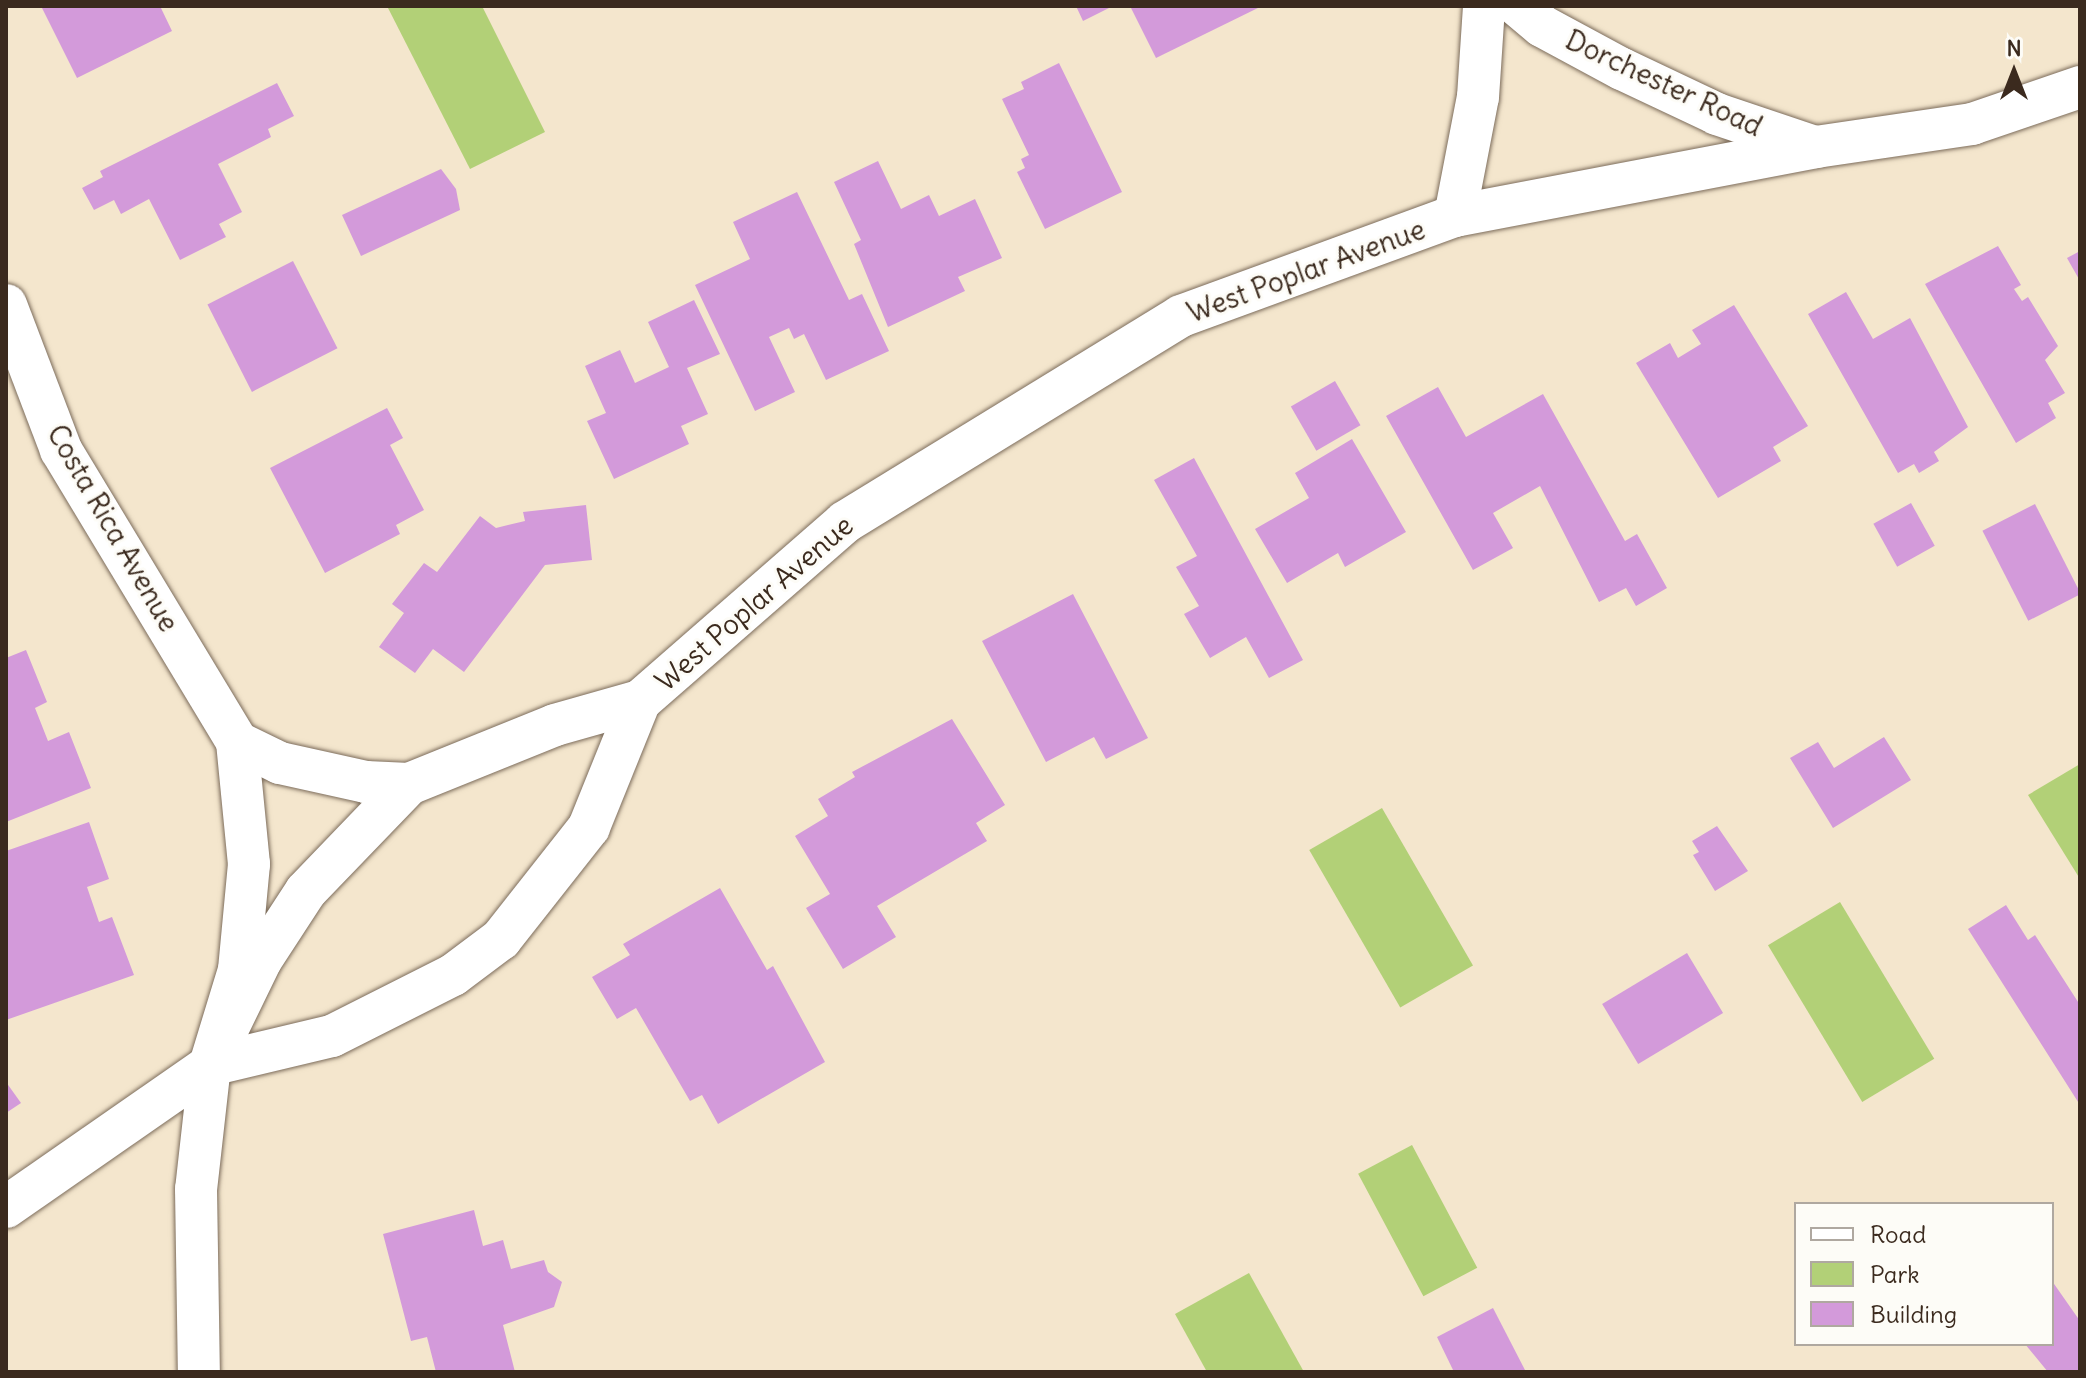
<!DOCTYPE html>
<style>
body{margin:0}
#map{position:relative;width:2086px;height:1378px;overflow:hidden;background:#f4e6cd;font-family:Delius,sans-serif}
div>[style]{position:absolute}
[style*='--x']{left:calc(var(--x)*1px);top:calc(var(--y)*1px);width:calc(var(--w)*1px);rotate:calc(var(--a)*1deg)}
.green>*{inset:0;background:#b2d077;transform-origin:0 0}
.building>*{inset:0;background:#d39ada;transform-origin:0 0}
.roads{filter:drop-shadow(0 0 2px #7c6c5b) drop-shadow(0 0 2px #7c6c5b)}
.street>*{height:42px;margin:-21px;padding:0 21px;transform-origin:21px;border-radius:21px;background:#fff}
span{translate:-50% -50%;white-space:nowrap;text-align:center;line-height:1.15;-webkit-text-stroke:6px #fdfcf7;paint-order:stroke}
.street-label{font-size:28px;color:#3b2a1e}
.frame{position:absolute;inset:0;border:8px solid #3b2a1e;pointer-events:none}
.legend{position:absolute;left:1794px;top:1202px;width:260px;height:144px;box-sizing:border-box;background:#fdfcf7;border:2px solid #afa8a0;margin:0;padding:10px 14px;list-style:none;font-size:24px;color:#3b2a1e}
.legend li{display:flex;align-items:center;gap:16px;height:40px}
.legend b{width:40px;border:2px solid #afa8a0}
.north{position:absolute;left:1974px;top:32px;width:80px;height:80px;-webkit-text-stroke:6px #fdfcf7;paint-order:stroke;rotate:0deg;font-size:22px;font-weight:700;line-height:32px;text-align:center;color:#3b2a1e}
.north::after{content:'';display:block;margin:auto;width:28px;height:36px;background:#3b2a1e;clip-path:polygon(50% 0,100% 100%,50% 72%,0 100%)}
</style>
<div id="map">
<div class="green">
<i style="clip-path:polygon(387px 6px,482px 6px,545px 132px,470px 169px)"></i>
<i style="clip-path:polygon(2080px 764px,2080px 879px,2028px 795px)"></i>
<i style="left:1382px;top:808px;width:182px;height:84px;rotate:60deg"></i>
<i style="left:1840px;top:902px;width:183px;height:84px;rotate:59deg"></i>
<i style="left:1412px;top:1145px;width:139px;height:61px;rotate:62deg"></i>
<i style="clip-path:polygon(1249px 1273px,1304px 1372px,1207px 1372px,1175px 1314px)"></i>
</div>
<div class="building">
<i style="clip-path:polygon(41px 6px,160px 6px,172px 31px,77px 78px)"></i>
<i style="clip-path:polygon(1076px 6px,1113px 6px,1083px 21px)"></i>
<i style="clip-path:polygon(1130px 6px,1262px 6px,1156px 58px)"></i>
<i style="clip-path:polygon(1059px 63px,1122px 192px,1045px 229px,1017px 172px,1025px 168px,1021px 159px,1029px 155px,1002px 99px,1024px 89px,1021px 82px)"></i>
<i style="clip-path:polygon(277px 83px,294px 116px,268px 129px,271px 137px,218px 164px,242px 212px,219px 224px,226px 237px,180px 260px,149px 199px,121px 214px,114px 200px,94px 210px,82px 188px,103px 177px,100px 171px)"></i>
<i style="clip-path:polygon(878px 161px,901px 209px,929px 195px,939px 216px,975px 199px,1002px 258px,958px 277px,965px 291px,888px 327px,854px 244px,861px 240px,834px 182px)"></i>
<i style="clip-path:polygon(441px 169px,456px 189px,460px 210px,361px 256px,342px 215px)"></i>
<i style="clip-path:polygon(797px 192px,849px 300px,862px 294px,889px 351px,826px 380px,804px 334px,794px 339px,789px 328px,769px 337px,795px 392px,755px 411px,695px 285px,750px 259px,733px 222px)"></i>
<i style="clip-path:polygon(1998px 246px,2021px 285px,2014px 289px,2022px 301px,2028px 297px,2058px 346px,2045px 360px,2065px 393px,2048px 403px,2056px 418px,2016px 443px,1925px 284px)"></i>
<i style="clip-path:polygon(2080px 251px,2080px 281px,2067px 258px)"></i>
<i style="left:293px;top:261px;width:98px;height:96px;rotate:63deg"></i>
<i style="clip-path:polygon(1846px 292px,1873px 339px,1910px 318px,1968px 427px,1934px 452px,1939px 461px,1919px 473px,1914px 464px,1898px 473px,1808px 314px)"></i>
<i style="clip-path:polygon(694px 300px,720px 354px,687px 368px,708px 414px,681px 426px,689px 444px,614px 479px,587px 421px,606px 413px,585px 366px,620px 350px,635px 383px,669px 367px,648px 322px)"></i>
<i style="clip-path:polygon(1734px 305px,1808px 426px,1773px 447px,1781px 461px,1718px 498px,1636px 363px,1670px 343px,1678px 358px,1701px 344px,1692px 330px)"></i>
<i style="left:1335px;top:381px;width:51px;height:51px;rotate:60deg"></i>
<i style="clip-path:polygon(1438px 387px,1466px 437px,1543px 394px,1625px 541px,1637px 534px,1667px 588px,1636px 606px,1626px 588px,1599px 602px,1540px 486px,1493px 513px,1513px 548px,1473px 570px,1386px 416px)"></i>
<i style="clip-path:polygon(387px 408px,403px 438px,390px 445px,424px 510px,396px 525px,400px 534px,325px 573px,270px 468px)"></i>
<i style="clip-path:polygon(1352px 439px,1406px 532px,1345px 567px,1338px 553px,1287px 583px,1255px 529px,1309px 498px,1295px 473px)"></i>
<i style="clip-path:polygon(1194px 458px,1303px 660px,1269px 678px,1246px 637px,1210px 658px,1184px 614px,1199px 606px,1176px 567px,1197px 556px,1154px 480px)"></i>
<i style="left:1911px;top:503px;width:49px;height:43px;rotate:61deg"></i>
<i style="left:2035px;top:504px;width:101px;height:59px;rotate:63deg"></i>
<i style="clip-path:polygon(586px 505px,592px 560px,545px 565px,464px 672px,433px 649px,415px 673px,379px 647px,404px 613px,392px 604px,424px 563px,437px 572px,480px 516px,496px 528px,525px 521px,523px 512px)"></i>
<i style="clip-path:polygon(1073px 594px,1148px 738px,1106px 759px,1094px 737px,1046px 762px,982px 641px)"></i>
<i style="clip-path:polygon(26px 650px,47px 702px,35px 708px,48px 741px,69px 732px,91px 788px,6px 822px,6px 658px)"></i>
<i style="clip-path:polygon(952px 719px,1005px 805px,976px 823px,987px 841px,877px 906px,896px 937px,843px 969px,806px 908px,830px 894px,795px 836px,828px 816px,818px 799px,855px 777px,852px 772px)"></i>
<i style="clip-path:polygon(1884px 737px,1911px 780px,1833px 828px,1790px 758px,1818px 742px,1834px 768px)"></i>
<i style="clip-path:polygon(89px 822px,109px 879px,87px 887px,99px 922px,112px 917px,134px 975px,6px 1020px,6px 851px)"></i>
<i style="clip-path:polygon(1717px 826px,1748px 871px,1715px 891px,1693px 855px,1699px 852px,1692px 841px)"></i>
<i style="clip-path:polygon(720px 888px,767px 970px,773px 966px,825px 1062px,718px 1124px,702px 1095px,690px 1101px,636px 1008px,617px 1019px,592px 977px,630px 955px,623px 944px)"></i>
<i style="clip-path:polygon(2006px 905px,2028px 940px,2035px 935px,2080px 1005px,2080px 1105px,1968px 929px)"></i>
<i style="left:1687px;top:953px;width:70px;height:99px;rotate:59deg"></i>
<i style="clip-path:polygon(6px 1082px,21px 1103px,6px 1113px)"></i>
<i style="clip-path:polygon(474px 1210px,483px 1246px,503px 1240px,511px 1269px,544px 1260px,548px 1272px,562px 1282px,554px 1307px,503px 1325px,515px 1372px,436px 1372px,427px 1337px,411px 1341px,383px 1234px)"></i>
<i style="clip-path:polygon(2052px 1281px,2080px 1321px,2080px 1372px,2048px 1372px,2025px 1344px,2052px 1344px)"></i>
<i style="clip-path:polygon(1493px 1308px,1526px 1372px,1454px 1372px,1437px 1337px)"></i>
</div>
<div class="roads">
<div class="street">
<i style="--x:1518;--y:6;--w:31;--a:40"></i>
<i style="--x:1542;--y:26;--w:91;--a:28.3"></i>
<i style="--x:1622;--y:69;--w:105;--a:25.3"></i>
<i style="--x:1717;--y:114;--w:103;--a:18.6"></i>
<i style="--x:1455;--y:216;--w:121;--a:-79.1"></i>
<i style="--x:1478;--y:97;--w:91;--a:-86.2"></i>
<i style="--x:6;--y:305;--w:155;--a:69.2"></i>
<i style="--x:61;--y:450;--w:341;--a:58.9"></i>
<i style="--x:237;--y:742;--w:123;--a:84.4"></i>
<i style="--x:249;--y:864;--w:106;--a:95.4"></i>
<i style="--x:239;--y:970;--w:99;--a:107"></i>
<i style="--x:210;--y:1065;--w:125;--a:96.4"></i>
<i style="--x:196;--y:1189;--w:183;--a:89.1"></i>
<i style="--x:237;--y:742;--w:48;--a:26"></i>
<i style="--x:280;--y:763;--w:88;--a:12.5"></i>
<i style="--x:366;--y:782;--w:43;--a:2.7"></i>
<i style="--x:210;--y:1065;--w:117;--a:-64.1"></i>
<i style="--x:261;--y:960;--w:82;--a:-56.9"></i>
<i style="--x:306;--y:891;--w:149;--a:-46.1"></i>
<i style="--x:409;--y:784;--w:157;--a:-22"></i>
<i style="--x:555;--y:725;--w:88;--a:-15.8"></i>
<i style="--x:640;--y:701;--w:272;--a:-41.1"></i>
<i style="--x:845;--y:522;--w:394;--a:-31.5"></i>
<i style="--x:1181;--y:316;--w:292;--a:-20.1"></i>
<i style="--x:1455;--y:216;--w:368;--a:-10.8"></i>
<i style="--x:1816;--y:147;--w:158;--a:-8.4"></i>
<i style="--x:1972;--y:124;--w:114;--a:-18.9"></i>
<i style="--x:6;--y:1207;--w:249;--a:-34.8"></i>
<i style="--x:210;--y:1065;--w:125;--a:-13.4"></i>
<i style="--x:332;--y:1036;--w:136;--a:-26.8"></i>
<i style="--x:453;--y:975;--w:60;--a:-36.9"></i>
<i style="--x:501;--y:939;--w:142;--a:-51.8"></i>
<i style="--x:589;--y:827;--w:136;--a:-68"></i>
</div>
</div>
<div class="street-label">
<span style="left:1664px;top:83px;rotate:25deg">Dorchester Road</span>
<span style="left:1306px;top:271px;rotate:-20deg">West Poplar Avenue</span>
<span style="left:113px;top:528px;rotate:60deg">Costa Rica Avenue</span>
<span style="left:754px;top:603px;rotate:-41deg">West Poplar Avenue</span>
</div>
<div class="frame"></div>
<ul class="legend">
<li><b style="height:10px;background:#fff"></b>Road</li>
<li><b style="height:22px;background:#b2d077"></b>Park</li>
<li><b style="height:22px;background:#d39ada"></b>Building</li>
</ul>
<div class="north">N</div>
</div>
